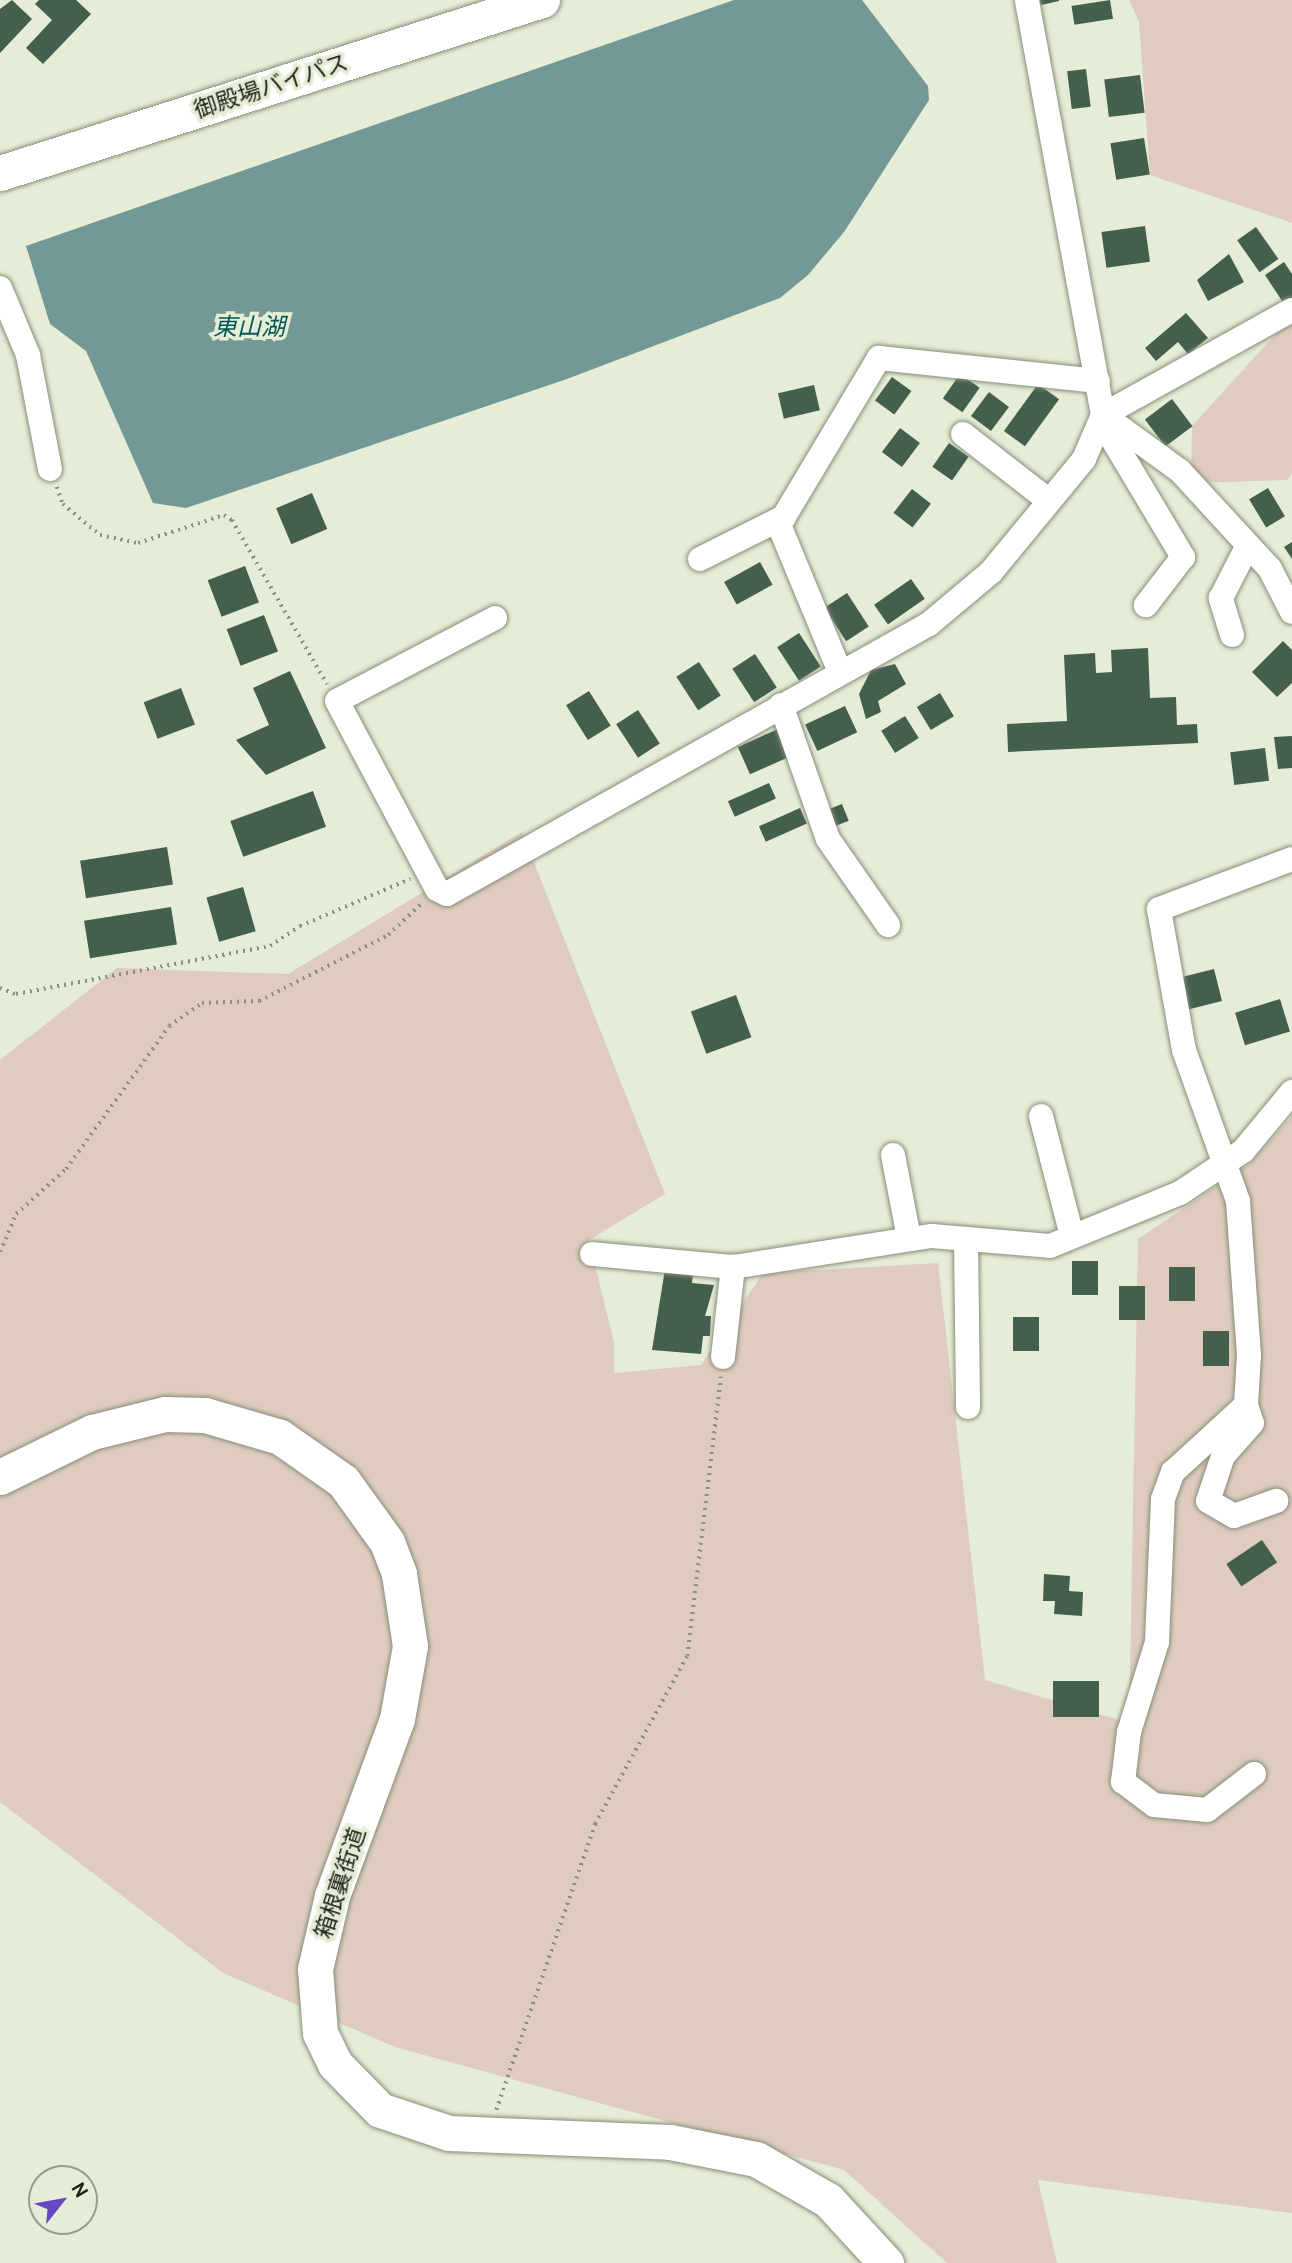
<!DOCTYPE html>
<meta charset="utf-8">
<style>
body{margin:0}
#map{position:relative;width:1292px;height:2263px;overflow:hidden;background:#e5edd6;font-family:Cabin,"Noto Sans JP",sans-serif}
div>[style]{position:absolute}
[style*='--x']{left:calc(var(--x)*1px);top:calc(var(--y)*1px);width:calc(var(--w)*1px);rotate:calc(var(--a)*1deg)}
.green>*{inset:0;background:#dfccbe}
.water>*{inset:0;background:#739895}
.building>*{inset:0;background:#455f4f;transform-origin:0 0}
.path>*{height:3.5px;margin-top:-1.75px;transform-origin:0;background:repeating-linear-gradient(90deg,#8a8f7f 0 2px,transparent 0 7px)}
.roads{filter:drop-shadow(0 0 2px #868d79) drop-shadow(0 0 2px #868d79)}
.minor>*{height:24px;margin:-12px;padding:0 12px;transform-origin:12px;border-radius:12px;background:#fff}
.highway>*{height:35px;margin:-17.5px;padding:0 17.5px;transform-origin:17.5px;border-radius:17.5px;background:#fff}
span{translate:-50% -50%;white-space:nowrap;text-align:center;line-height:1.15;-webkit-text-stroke:7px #e5edd6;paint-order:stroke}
.street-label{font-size:23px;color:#1f221a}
.water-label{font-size:24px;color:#005753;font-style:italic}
.north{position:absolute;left:28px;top:2165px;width:70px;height:70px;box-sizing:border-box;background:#e5edd6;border:2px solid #969c8b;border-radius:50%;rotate:59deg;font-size:19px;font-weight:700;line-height:28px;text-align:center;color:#1f221a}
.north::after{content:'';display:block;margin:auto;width:24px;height:32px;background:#6648c1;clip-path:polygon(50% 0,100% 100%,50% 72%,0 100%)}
</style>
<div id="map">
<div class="green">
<i style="clip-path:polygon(1129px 0,1292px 0,1292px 223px,1150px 175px,1139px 22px)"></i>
<i style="clip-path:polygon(1292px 316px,1292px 473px,1287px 480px,1191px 483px,1192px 426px)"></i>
<i style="clip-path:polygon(522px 832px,665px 1194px,589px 1240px,614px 1342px,614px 1373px,701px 1365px,763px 1273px,938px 1263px,985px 1680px,1129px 1723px,1138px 1239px,1248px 1165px,1292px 1116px,1292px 2213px,1038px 2180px,1057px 2263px,947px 2263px,844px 2170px,395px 2047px,223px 1973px,0 1802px,0 1060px,117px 968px,288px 974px)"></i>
</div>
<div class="water">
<i style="clip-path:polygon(734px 0,862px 0,928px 86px,929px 100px,844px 232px,808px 275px,780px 298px,567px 379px,186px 508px,153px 503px,86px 351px,50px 324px,26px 246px)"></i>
</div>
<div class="building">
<i style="clip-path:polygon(12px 0,32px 19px,0 53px,0 9px)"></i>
<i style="clip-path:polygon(39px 0,76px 0,91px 14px,43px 64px,26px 48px,52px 20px,35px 4px)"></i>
<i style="clip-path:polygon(1040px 0,1059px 0,1059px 1px,1041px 5px)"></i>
<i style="left:1110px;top:0;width:19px;height:39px;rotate:81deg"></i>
<i style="left:1086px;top:69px;width:38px;height:19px;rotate:83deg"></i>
<i style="left:1140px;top:75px;width:38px;height:36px;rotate:83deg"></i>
<i style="left:1144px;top:138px;width:37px;height:34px;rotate:81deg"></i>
<i style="left:1145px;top:226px;width:36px;height:44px;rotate:82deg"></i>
<i style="left:1256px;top:227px;width:39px;height:23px;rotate:55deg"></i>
<i style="clip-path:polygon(1229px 254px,1244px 282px,1208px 301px,1197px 280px)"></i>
<i style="clip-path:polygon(1284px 262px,1292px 274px,1292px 303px,1286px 307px,1265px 275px)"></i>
<i style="clip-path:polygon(1186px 313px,1208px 338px,1188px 354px,1178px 342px,1156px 361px,1145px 348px)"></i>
<i style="left:960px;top:374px;width:24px;height:30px;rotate:35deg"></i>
<i style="left:892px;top:377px;width:24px;height:29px;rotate:36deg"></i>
<i style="left:1038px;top:384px;width:26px;height:58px;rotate:36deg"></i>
<i style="left:814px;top:385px;width:26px;height:37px;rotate:77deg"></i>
<i style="left:989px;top:392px;width:25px;height:30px;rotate:37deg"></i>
<i style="left:1172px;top:399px;width:34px;height:34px;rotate:53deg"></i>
<i style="left:900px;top:428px;width:25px;height:30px;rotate:37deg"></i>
<i style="left:949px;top:443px;width:24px;height:29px;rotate:35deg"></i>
<i style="left:1268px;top:488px;width:33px;height:22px;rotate:59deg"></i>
<i style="left:912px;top:489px;width:24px;height:30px;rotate:38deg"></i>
<i style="left:312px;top:493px;width:39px;height:39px;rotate:67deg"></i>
<i style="clip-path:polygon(1292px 542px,1292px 559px,1284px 547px)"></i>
<i style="left:760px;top:562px;width:26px;height:41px;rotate:61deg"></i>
<i style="left:245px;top:566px;width:39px;height:40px;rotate:69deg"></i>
<i style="left:911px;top:579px;width:24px;height:45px;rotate:55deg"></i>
<i style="left:847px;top:593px;width:40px;height:27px;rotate:57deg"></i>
<i style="left:264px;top:615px;width:39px;height:40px;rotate:69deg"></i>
<i style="left:799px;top:633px;width:40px;height:26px;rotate:57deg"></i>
<i style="clip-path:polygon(1283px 641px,1292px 650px,1292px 683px,1277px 697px,1252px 672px)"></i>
<i style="clip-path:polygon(1148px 648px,1150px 698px,1176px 697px,1177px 725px,1197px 724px,1198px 743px,1008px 752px,1007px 724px,1067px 721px,1064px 655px,1095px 653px,1096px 673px,1112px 672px,1111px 650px)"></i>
<i style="left:755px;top:654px;width:40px;height:27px;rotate:57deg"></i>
<i style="left:699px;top:662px;width:40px;height:27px;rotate:57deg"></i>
<i style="clip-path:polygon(895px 664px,906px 684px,878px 701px,881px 712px,866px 719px,859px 694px,871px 670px)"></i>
<i style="clip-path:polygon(290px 671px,326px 748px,266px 775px,236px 740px,269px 725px,253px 688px)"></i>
<i style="left:181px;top:688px;width:39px;height:40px;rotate:69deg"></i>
<i style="left:589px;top:691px;width:41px;height:27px;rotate:58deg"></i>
<i style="left:940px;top:693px;width:27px;height:27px;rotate:59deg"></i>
<i style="left:845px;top:706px;width:29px;height:44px;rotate:65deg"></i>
<i style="left:638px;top:710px;width:40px;height:26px;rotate:57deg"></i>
<i style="left:905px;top:716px;width:26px;height:28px;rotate:58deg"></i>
<i style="left:778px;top:729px;width:30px;height:44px;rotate:66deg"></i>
<i style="clip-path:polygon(1292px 736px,1292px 768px,1278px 769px,1274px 737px)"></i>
<i style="left:1265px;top:748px;width:33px;height:35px;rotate:83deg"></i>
<i style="left:769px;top:783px;width:17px;height:45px;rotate:66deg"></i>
<i style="left:313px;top:791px;width:38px;height:88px;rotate:70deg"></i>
<i style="left:842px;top:804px;width:18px;height:15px;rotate:68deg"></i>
<i style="left:800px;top:808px;width:17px;height:45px;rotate:66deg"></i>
<i style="left:167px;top:847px;width:38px;height:88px;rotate:81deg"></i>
<i style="left:243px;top:887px;width:46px;height:38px;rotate:74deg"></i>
<i style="left:171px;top:907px;width:38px;height:88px;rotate:81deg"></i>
<i style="left:1214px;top:969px;width:33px;height:34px;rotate:76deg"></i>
<i style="left:736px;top:995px;width:45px;height:48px;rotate:70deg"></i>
<i style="left:1280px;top:999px;width:34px;height:47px;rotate:73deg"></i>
<i style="left:1072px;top:1261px;width:26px;height:34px"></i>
<i style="left:1169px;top:1267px;width:26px;height:34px"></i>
<i style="clip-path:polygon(665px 1269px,693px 1272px,692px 1283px,714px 1285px,705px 1316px,711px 1316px,710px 1336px,703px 1336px,701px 1354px,652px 1350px)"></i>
<i style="left:1119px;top:1286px;width:26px;height:34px"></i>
<i style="left:1013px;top:1317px;width:26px;height:34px"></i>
<i style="left:1203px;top:1331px;width:26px;height:35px"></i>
<i style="left:1262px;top:1540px;width:27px;height:43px;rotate:56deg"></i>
<i style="clip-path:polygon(1044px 1574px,1070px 1576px,1069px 1591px,1083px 1592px,1082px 1616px,1054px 1614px,1055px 1601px,1043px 1601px)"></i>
<i style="left:1053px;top:1681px;width:46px;height:36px"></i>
</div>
<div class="path">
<i style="--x:57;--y:487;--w:18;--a:71"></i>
<i style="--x:63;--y:504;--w:48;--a:40"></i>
<i style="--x:100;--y:535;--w:39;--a:12"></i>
<i style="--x:138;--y:543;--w:90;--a:-18"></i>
<i style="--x:224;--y:515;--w:9;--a:32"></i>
<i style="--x:232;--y:520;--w:190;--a:59.9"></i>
<i style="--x:0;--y:988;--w:17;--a:21"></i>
<i style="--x:16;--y:994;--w:258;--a:-10.7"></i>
<i style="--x:270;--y:946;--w:36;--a:-34"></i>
<i style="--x:300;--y:926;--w:120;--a:-23.1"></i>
<i style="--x:0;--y:1252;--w:41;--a:-67.2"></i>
<i style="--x:16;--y:1214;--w:67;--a:-42"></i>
<i style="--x:66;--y:1169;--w:176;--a:-54.2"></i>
<i style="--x:169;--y:1026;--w:40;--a:-34.9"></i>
<i style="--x:202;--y:1003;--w:57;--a:-2"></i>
<i style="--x:259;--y:1001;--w:145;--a:-27.1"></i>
<i style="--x:388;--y:935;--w:48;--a:-43.3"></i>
<i style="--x:496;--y:2110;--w:303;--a:-70.9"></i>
<i style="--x:595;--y:1824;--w:192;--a:-61.3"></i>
<i style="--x:687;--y:1656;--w:281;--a:-83.1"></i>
</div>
<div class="roads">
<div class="minor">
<i style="--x:0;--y:288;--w:73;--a:67.3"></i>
<i style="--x:28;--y:355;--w:116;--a:79.1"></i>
<i style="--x:1103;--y:415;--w:95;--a:36"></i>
<i style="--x:1180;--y:471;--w:133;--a:47.4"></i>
<i style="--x:1270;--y:569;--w:48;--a:62.9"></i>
<i style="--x:1103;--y:415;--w:216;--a:-29.1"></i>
<i style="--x:1101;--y:420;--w:160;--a:59.1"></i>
<i style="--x:1183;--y:557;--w:61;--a:127.6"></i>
<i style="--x:963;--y:434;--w:109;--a:37.9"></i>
<i style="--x:700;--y:559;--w:94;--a:-26.6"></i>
<i style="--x:495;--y:618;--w:178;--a:152.3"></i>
<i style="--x:337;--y:701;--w:213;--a:62"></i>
<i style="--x:437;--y:889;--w:11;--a:27"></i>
<i style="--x:447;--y:894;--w:552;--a:-29.26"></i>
<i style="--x:929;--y:624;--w:81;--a:-40"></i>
<i style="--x:991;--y:572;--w:146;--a:-50.5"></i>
<i style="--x:1084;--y:459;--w:48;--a:-66.6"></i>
<i style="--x:1103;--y:415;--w:422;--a:-100.4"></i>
<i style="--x:1232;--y:635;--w:39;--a:-107"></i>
<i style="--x:1221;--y:598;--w:59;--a:-63"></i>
<i style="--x:840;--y:672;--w:159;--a:-112.5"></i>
<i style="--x:779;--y:525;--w:195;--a:-59.1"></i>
<i style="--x:879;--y:358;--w:220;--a:6"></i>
<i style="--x:781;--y:705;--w:142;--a:70.7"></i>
<i style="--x:828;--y:839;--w:105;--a:55.1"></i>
<i style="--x:1041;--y:1116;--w:124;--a:75.5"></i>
<i style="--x:893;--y:1155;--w:85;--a:79.1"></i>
<i style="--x:966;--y:1239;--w:168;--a:89.3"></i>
<i style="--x:592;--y:1254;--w:142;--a:5.3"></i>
<i style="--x:723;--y:1357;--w:91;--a:-83.7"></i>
<i style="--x:733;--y:1267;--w:201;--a:-8.9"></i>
<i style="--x:932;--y:1236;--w:118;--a:4.8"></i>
<i style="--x:1050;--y:1246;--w:140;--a:-22.2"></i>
<i style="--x:1180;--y:1193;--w:76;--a:-33.7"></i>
<i style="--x:1243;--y:1151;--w:77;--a:-50.3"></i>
<i style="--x:1246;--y:1405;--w:19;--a:72"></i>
<i style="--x:1252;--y:1423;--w:44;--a:131.3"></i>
<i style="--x:1223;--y:1456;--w:47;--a:108.4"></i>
<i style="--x:1208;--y:1501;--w:30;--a:30"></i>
<i style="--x:1234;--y:1516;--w:45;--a:-19.7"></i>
<i style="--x:1254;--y:1774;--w:59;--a:142.5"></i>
<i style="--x:1207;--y:1810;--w:53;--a:-174.6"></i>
<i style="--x:1154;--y:1805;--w:39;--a:-143"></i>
<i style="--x:1123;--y:1782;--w:50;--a:-83.2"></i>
<i style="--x:1129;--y:1732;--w:94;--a:-72.7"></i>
<i style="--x:1157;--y:1642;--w:143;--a:-87.6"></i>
<i style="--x:1163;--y:1499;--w:29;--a:-70"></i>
<i style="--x:1173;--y:1472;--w:99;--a:-42.5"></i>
<i style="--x:1246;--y:1405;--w:50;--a:-86.6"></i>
<i style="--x:1249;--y:1355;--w:154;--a:-94.1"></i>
<i style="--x:1238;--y:1201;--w:160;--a:-109.7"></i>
<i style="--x:1184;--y:1050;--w:143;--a:-100.1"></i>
<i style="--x:1159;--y:909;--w:142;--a:-20.6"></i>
</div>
<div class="highway">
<i style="--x:0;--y:173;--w:569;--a:-17.7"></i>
<i style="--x:0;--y:1477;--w:102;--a:-26.1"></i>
<i style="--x:92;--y:1432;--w:75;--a:-13.9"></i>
<i style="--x:165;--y:1414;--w:40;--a:1.4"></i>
<i style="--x:205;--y:1415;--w:78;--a:16.3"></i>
<i style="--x:280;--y:1437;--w:77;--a:34.9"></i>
<i style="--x:343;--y:1481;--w:75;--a:54.2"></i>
<i style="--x:387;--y:1542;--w:34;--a:69"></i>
<i style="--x:399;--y:1574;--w:73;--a:81.3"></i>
<i style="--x:410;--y:1646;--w:74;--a:100.1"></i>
<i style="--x:397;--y:1719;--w:189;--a:110.2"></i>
<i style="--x:332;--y:1896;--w:75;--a:103.1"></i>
<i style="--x:315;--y:1969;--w:64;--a:85.5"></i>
<i style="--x:320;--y:2033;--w:34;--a:64"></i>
<i style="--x:335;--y:2064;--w:64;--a:45.6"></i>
<i style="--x:380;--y:2110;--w:73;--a:18.4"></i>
<i style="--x:449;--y:2133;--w:221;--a:2.3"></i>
<i style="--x:670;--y:2142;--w:88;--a:11.2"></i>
<i style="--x:756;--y:2159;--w:83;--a:29.7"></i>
<i style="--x:828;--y:2200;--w:86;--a:47.4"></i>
</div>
</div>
<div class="street-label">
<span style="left:271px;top:86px;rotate:-18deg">御殿場バイパス</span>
<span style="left:340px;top:1883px;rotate:-72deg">箱根裏街道</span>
</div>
<div class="water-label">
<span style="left:249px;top:327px">東山湖</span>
</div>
<div class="north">N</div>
</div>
